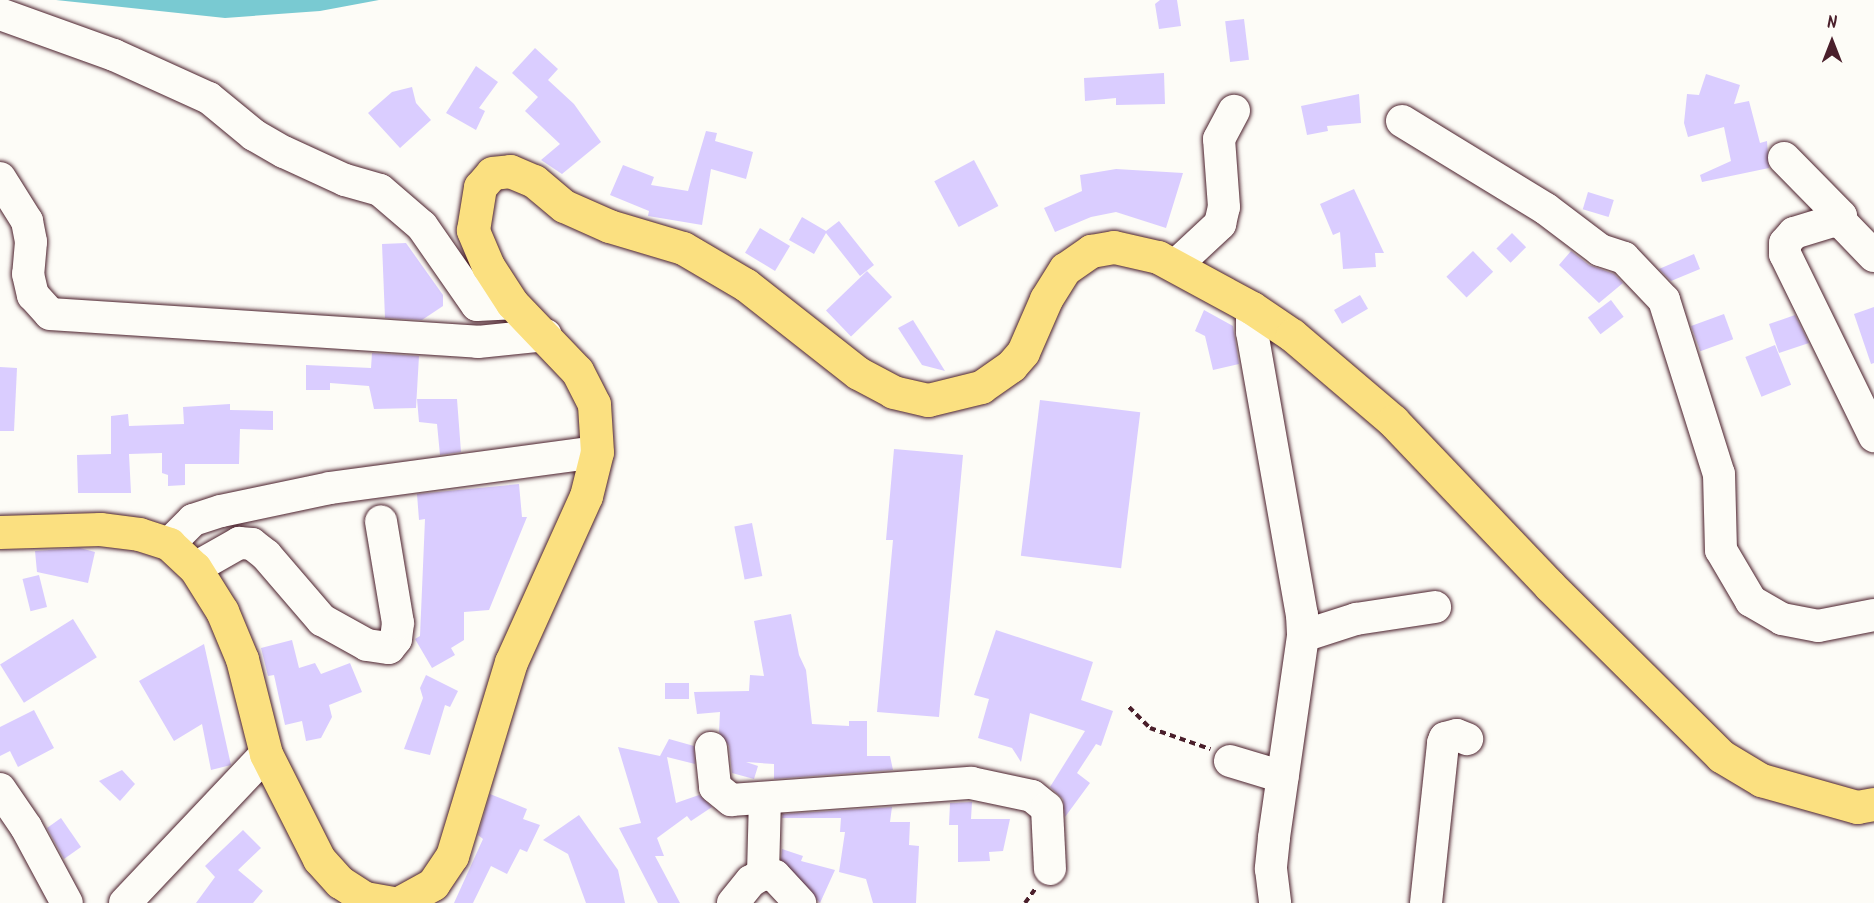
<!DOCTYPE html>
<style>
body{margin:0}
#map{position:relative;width:1874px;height:903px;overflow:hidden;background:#fdfcf7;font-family:Kalam,sans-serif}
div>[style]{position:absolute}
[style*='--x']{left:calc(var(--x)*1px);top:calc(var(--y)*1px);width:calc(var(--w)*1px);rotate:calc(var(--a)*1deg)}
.water>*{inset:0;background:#79cad2}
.building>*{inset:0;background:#dacdff;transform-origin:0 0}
.path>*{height:4px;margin-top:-2px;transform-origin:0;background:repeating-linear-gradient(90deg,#4a1f2b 0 6px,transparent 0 10.5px)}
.roads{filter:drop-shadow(0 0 2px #4a1f2b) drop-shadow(0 0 2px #4a1f2b)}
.minor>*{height:32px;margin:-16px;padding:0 16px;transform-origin:16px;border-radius:16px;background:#fdfcf7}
.major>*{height:33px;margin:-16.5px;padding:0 16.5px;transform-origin:16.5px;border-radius:16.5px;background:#fbe080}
span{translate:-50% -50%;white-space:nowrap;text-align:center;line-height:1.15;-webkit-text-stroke:4.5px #fdfcf7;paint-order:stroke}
.north{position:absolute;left:1802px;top:12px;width:60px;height:60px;-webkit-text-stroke:4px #fdfcf7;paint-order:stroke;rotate:0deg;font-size:16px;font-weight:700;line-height:24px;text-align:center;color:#4a1f2b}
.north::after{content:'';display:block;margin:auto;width:21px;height:27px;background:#4a1f2b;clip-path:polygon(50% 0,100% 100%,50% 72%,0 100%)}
</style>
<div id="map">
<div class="water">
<i style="clip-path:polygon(56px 0,379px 0,320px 11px,225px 18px)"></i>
</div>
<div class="building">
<i style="clip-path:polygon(1160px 0,1177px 0,1181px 26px,1159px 29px,1155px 4px)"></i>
<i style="left:1244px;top:19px;width:41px;height:19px;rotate:83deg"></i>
<i style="clip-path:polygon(535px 48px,558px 69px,548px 80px,574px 104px,601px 142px,562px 174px,541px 160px,560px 144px,525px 111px,538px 97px,512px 73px)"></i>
<i style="clip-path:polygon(476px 66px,498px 82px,479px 108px,485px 111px,476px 130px,446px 113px)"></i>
<i style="clip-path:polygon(1164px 73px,1165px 104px,1116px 105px,1116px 98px,1085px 101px,1084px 78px)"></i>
<i style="clip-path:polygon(1706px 74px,1740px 85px,1734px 104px,1749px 101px,1760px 143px,1767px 141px,1769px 168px,1702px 182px,1700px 175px,1731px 161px,1724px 127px,1688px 137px,1684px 123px,1687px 94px,1699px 95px)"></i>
<i style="clip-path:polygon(412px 87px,416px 103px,431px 120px,400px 148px,368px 113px,392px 92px)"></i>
<i style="clip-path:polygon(1359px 94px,1361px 123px,1327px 126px,1328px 131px,1307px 135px,1301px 106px)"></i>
<i style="clip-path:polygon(706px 131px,717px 133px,715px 141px,753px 152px,746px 179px,711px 169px,702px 225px,648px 216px,649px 211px,610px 195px,623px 165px,654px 177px,651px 185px,688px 191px)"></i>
<i style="left:974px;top:160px;width:52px;height:45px;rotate:62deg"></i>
<i style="clip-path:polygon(1116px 169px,1183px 173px,1166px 228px,1116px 212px,1091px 217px,1055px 232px,1044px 208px,1082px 191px,1080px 175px)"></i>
<i style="clip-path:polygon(1354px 189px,1384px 253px,1375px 253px,1376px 267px,1343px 269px,1340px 232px,1333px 235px,1320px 204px)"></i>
<i style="left:1588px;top:192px;width:27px;height:18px;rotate:17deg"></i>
<i style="clip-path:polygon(802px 217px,826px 231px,839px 221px,874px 265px,860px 276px,826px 233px,814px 254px,789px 240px)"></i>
<i style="left:760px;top:228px;width:35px;height:29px;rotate:31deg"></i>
<i style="left:1512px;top:233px;width:20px;height:22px;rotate:45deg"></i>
<i style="clip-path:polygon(406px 243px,443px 295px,443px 306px,422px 320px,385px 318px,382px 244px)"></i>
<i style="left:1473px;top:251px;width:29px;height:37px;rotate:46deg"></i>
<i style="clip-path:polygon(1571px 251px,1589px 265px,1614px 274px,1623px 283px,1599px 303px,1559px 265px)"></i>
<i style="clip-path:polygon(1694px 254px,1700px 269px,1671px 281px,1659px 269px)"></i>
<i style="left:867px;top:271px;width:36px;height:57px;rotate:46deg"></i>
<i style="left:1360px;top:295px;width:16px;height:30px;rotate:60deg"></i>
<i style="left:1611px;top:300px;width:21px;height:29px;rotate:53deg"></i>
<i style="clip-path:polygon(1874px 307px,1874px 363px,1871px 364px,1854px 314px)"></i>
<i style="clip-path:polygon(1204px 310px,1233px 326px,1239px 364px,1213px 370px,1205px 336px,1195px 331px)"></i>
<i style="left:1724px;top:314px;width:27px;height:35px;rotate:70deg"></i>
<i style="clip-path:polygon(1795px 315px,1809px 343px,1779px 353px,1769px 324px)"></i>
<i style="clip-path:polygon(913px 320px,945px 371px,922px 365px,898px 328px)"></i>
<i style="left:1775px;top:345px;width:43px;height:32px;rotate:68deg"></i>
<i style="clip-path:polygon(372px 353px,419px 356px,416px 408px,374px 409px,369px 386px,330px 383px,330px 390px,306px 390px,306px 365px,371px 368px)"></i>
<i style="clip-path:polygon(0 367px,17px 368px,14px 431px,0 431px)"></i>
<i style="clip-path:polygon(417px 399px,457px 399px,461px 452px,440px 455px,437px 424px,419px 422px)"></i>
<i style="left:1040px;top:400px;width:101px;height:157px;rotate:7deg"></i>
<i style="clip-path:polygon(230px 404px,230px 410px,273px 411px,273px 430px,240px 429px,239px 464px,185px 464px,185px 485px,168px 486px,168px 475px,162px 473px,162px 453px,129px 454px,131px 493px,78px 493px,77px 455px,111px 454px,111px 416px,128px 414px,129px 426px,184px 424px,183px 407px)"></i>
<i style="clip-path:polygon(894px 449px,963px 455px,939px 717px,877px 712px,893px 540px,886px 540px)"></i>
<i style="clip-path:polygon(519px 484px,522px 517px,527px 517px,489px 610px,464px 612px,464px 640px,451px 648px,455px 655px,432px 668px,415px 639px,420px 636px,425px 519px,419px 520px,417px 494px)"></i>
<i style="left:752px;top:523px;width:54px;height:18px;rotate:79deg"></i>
<i style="clip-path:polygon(80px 548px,95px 552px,88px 583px,37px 572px,35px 551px)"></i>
<i style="left:39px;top:575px;width:33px;height:17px;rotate:76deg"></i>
<i style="clip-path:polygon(791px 614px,799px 655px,806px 670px,812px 724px,849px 726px,849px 721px,867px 721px,867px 756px,890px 756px,893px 770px,774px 779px,774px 764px,746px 762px,758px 766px,754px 779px,732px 773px,729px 746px,719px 732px,720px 712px,697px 714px,694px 692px,749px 691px,750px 675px,764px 676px,754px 621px)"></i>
<i style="left:73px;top:619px;width:45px;height:86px;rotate:58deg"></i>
<i style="clip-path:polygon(996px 630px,1093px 662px,1081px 700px,1113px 711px,1101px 746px,1096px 744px,1077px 773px,1090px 783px,1065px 817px,1063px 799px,1050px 787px,1085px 731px,1030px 713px,1021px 762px,1012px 748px,978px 738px,989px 699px,974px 695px)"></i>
<i style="clip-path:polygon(292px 640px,299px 668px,315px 663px,321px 674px,350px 663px,362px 692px,329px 705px,332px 717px,321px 738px,306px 741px,302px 721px,285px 725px,274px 675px,268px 676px,261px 648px)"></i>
<i style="clip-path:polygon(204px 644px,231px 765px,211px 770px,202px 724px,174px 741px,139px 681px)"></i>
<i style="clip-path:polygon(426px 675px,458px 691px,450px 707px,445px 705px,430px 755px,404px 749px,423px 698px,420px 688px)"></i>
<i style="left:665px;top:683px;width:24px;height:16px"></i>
<i style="clip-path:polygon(34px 710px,54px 748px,18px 767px,10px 751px,0 756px,0 727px)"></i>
<i style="clip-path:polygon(669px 739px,694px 746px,695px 764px,667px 757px,676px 803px,699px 795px,712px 807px,691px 821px,687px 816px,657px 838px,664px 856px,655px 856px,680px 903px,658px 903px,619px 828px,641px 823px,618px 747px,660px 756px)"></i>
<i style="clip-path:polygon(122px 770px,135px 784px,120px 801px,99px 781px)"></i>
<i style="clip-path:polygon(490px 794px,527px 809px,523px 819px,540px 825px,527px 852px,520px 849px,507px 874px,491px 866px,473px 903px,454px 903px,483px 839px,478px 835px)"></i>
<i style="clip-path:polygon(972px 802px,971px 819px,1010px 819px,1003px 851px,989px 852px,990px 861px,958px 862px,958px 825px,949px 825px,950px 803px)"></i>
<i style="clip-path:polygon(892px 807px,890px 822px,910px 822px,909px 845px,919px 846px,916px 903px,873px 903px,866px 879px,839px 872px,845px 832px,840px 832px,841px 818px,782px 818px,783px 814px)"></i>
<i style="clip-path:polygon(579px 815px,618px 870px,625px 903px,586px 903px,568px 854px,543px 840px)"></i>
<i style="clip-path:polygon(61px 818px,81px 847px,64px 859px,47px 828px)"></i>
<i style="clip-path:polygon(243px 830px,261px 848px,238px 870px,263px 891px,253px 903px,196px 903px,215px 877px,205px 866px)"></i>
<i style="clip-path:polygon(782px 849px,803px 856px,801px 861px,835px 870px,820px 903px,781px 860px)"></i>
</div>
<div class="path">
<i style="--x:1129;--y:707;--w:30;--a:45"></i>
<i style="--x:1150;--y:728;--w:64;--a:19.3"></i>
<i style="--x:1025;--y:903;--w:17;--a:-54"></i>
</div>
<div class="roads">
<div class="minor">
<i style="--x:0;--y:14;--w:121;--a:19.8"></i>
<i style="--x:114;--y:55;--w:104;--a:24.4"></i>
<i style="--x:209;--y:98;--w:58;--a:39.4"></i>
<i style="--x:254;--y:135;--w:34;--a:30"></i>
<i style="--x:284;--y:152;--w:67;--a:24.7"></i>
<i style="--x:345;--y:180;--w:36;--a:16"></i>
<i style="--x:380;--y:190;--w:55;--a:40.6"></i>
<i style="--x:422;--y:226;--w:96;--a:55.2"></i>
<i style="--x:477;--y:305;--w:35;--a:-3"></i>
<i style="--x:1402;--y:121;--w:169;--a:31.4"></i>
<i style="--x:1546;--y:209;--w:68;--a:37.2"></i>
<i style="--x:1600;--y:250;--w:25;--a:18"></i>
<i style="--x:1624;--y:258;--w:58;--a:46.4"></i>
<i style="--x:1664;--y:300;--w:182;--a:72.5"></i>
<i style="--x:1719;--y:474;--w:76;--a:88.5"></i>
<i style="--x:1721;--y:550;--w:59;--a:59.5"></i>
<i style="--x:1751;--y:601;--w:36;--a:30"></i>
<i style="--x:1782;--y:619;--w:37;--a:11"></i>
<i style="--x:1818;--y:626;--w:57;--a:-11.1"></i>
<i style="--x:1784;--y:158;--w:81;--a:45.5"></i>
<i style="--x:1841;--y:216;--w:7;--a:82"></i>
<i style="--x:0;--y:178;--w:51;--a:57.9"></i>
<i style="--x:27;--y:221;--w:21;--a:79"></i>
<i style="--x:31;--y:242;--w:32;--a:95"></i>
<i style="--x:28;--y:274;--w:22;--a:77"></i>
<i style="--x:33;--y:295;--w:25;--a:48"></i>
<i style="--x:50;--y:314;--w:429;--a:3.7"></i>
<i style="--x:478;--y:342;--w:68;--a:-5.9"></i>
<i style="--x:1874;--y:256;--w:46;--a:-134.1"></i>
<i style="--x:1842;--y:223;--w:9;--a:-167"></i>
<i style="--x:1833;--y:221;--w:41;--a:162.9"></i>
<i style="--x:1794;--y:233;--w:13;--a:132"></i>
<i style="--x:1785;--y:243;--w:11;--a:90"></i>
<i style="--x:1785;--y:254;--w:203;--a:63.9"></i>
<i style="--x:1175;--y:266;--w:62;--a:-43"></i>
<i style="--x:1220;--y:224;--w:17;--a:-77"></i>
<i style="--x:1224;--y:207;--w:68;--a:-94.2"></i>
<i style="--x:1219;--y:139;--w:32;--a:-62"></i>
<i style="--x:1252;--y:308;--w:24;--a:90"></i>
<i style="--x:1252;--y:332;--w:287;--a:80"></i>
<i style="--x:1302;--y:615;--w:21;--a:87"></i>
<i style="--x:1303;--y:636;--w:204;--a:98.2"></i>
<i style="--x:1274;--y:838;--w:31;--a:96"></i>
<i style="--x:1271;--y:869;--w:34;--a:83"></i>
<i style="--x:169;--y:544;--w:34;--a:-45"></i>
<i style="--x:193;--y:520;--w:29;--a:-18"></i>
<i style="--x:221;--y:511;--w:111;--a:-11.9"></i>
<i style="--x:330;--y:488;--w:269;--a:-7.7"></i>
<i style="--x:195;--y:568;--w:51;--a:-29.6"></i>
<i style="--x:239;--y:543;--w:13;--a:4"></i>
<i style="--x:252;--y:544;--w:18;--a:38"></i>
<i style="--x:266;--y:555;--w:86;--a:49.3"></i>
<i style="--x:322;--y:620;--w:51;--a:29.1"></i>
<i style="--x:367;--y:645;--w:22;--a:8"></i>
<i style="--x:389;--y:648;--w:11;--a:-52"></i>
<i style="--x:396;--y:639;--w:16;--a:-83"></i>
<i style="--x:398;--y:623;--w:103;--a:-99.5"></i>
<i style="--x:1303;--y:636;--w:56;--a:-17.8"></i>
<i style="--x:1356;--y:619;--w:80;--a:-8.6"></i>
<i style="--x:711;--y:748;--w:39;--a:84"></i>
<i style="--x:715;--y:787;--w:21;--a:39"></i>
<i style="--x:731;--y:800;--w:241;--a:-4.1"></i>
<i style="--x:971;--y:783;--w:62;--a:12"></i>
<i style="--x:1032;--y:796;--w:19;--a:39"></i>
<i style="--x:1047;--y:808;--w:61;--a:87.2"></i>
<i style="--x:1230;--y:761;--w:55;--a:16.8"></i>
<i style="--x:0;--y:789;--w:46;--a:55.6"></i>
<i style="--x:26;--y:827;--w:86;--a:61.7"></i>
<i style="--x:763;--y:874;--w:76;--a:-88.5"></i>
<i style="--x:125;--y:903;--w:205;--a:-46.6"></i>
<i style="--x:733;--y:903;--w:28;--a:-51"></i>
<i style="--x:751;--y:881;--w:14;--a:-30"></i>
<i style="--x:763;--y:874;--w:12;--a:9"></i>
<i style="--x:775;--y:876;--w:37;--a:47"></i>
<i style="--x:1426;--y:903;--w:161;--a:-83.9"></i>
<i style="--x:1443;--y:743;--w:5;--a:-68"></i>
<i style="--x:1445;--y:738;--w:12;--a:-14"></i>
<i style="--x:1457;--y:735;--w:11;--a:22"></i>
</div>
<div class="major">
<i style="--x:0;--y:532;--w:100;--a:-1.7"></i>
<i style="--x:100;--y:529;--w:39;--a:7"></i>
<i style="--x:139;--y:534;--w:32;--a:18"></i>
<i style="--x:169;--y:544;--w:35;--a:43"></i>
<i style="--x:195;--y:568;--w:51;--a:57.9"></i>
<i style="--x:222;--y:611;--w:52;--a:67.4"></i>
<i style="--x:242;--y:659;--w:98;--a:75.8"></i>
<i style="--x:266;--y:754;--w:118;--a:63.2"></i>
<i style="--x:319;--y:859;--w:31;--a:48"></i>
<i style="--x:340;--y:882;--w:30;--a:33"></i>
<i style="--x:365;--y:898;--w:27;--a:10"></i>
<i style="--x:399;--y:903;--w:39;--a:-29"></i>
<i style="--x:433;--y:884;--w:34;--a:-56"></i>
<i style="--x:452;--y:856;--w:203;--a:-73.1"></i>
<i style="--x:511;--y:662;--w:182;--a:-65.7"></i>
<i style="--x:586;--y:496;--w:45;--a:-76"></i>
<i style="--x:597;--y:452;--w:48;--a:-93.6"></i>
<i style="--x:594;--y:404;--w:37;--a:-117"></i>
<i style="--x:577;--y:371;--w:94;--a:-133.7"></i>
<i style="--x:512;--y:303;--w:44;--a:-123"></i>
<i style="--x:488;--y:266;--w:39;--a:-113"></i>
<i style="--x:473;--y:230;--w:44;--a:-80.8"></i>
<i style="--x:480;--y:187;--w:18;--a:-49"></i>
<i style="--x:492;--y:173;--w:18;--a:-6"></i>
<i style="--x:510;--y:171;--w:26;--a:23"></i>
<i style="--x:534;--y:181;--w:39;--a:40"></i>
<i style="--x:564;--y:206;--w:49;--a:24"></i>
<i style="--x:609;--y:226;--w:77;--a:16.6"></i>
<i style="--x:683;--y:248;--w:73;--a:30.4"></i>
<i style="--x:746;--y:285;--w:142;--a:38.2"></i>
<i style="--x:858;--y:373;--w:40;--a:28"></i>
<i style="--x:893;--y:392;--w:36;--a:13"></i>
<i style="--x:928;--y:400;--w:55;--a:-13.8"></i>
<i style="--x:981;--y:387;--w:37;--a:-35"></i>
<i style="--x:1011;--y:366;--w:18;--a:-49"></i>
<i style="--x:1023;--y:352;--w:58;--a:-66.5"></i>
<i style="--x:1046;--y:299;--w:36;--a:-58"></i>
<i style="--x:1065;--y:269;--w:32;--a:-35"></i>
<i style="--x:1091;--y:251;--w:23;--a:-10"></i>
<i style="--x:1114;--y:247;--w:45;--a:12.8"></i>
<i style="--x:1158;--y:257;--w:107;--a:28.5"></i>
<i style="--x:1252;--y:308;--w:48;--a:34"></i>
<i style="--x:1292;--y:335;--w:133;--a:40.4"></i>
<i style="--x:1393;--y:421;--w:226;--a:46.4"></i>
<i style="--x:1549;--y:585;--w:243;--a:44.8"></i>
<i style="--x:1721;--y:756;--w:47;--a:31"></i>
<i style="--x:1761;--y:780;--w:100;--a:15.7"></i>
<i style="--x:1857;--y:807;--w:17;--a:-10"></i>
</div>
</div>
<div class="north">N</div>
</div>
